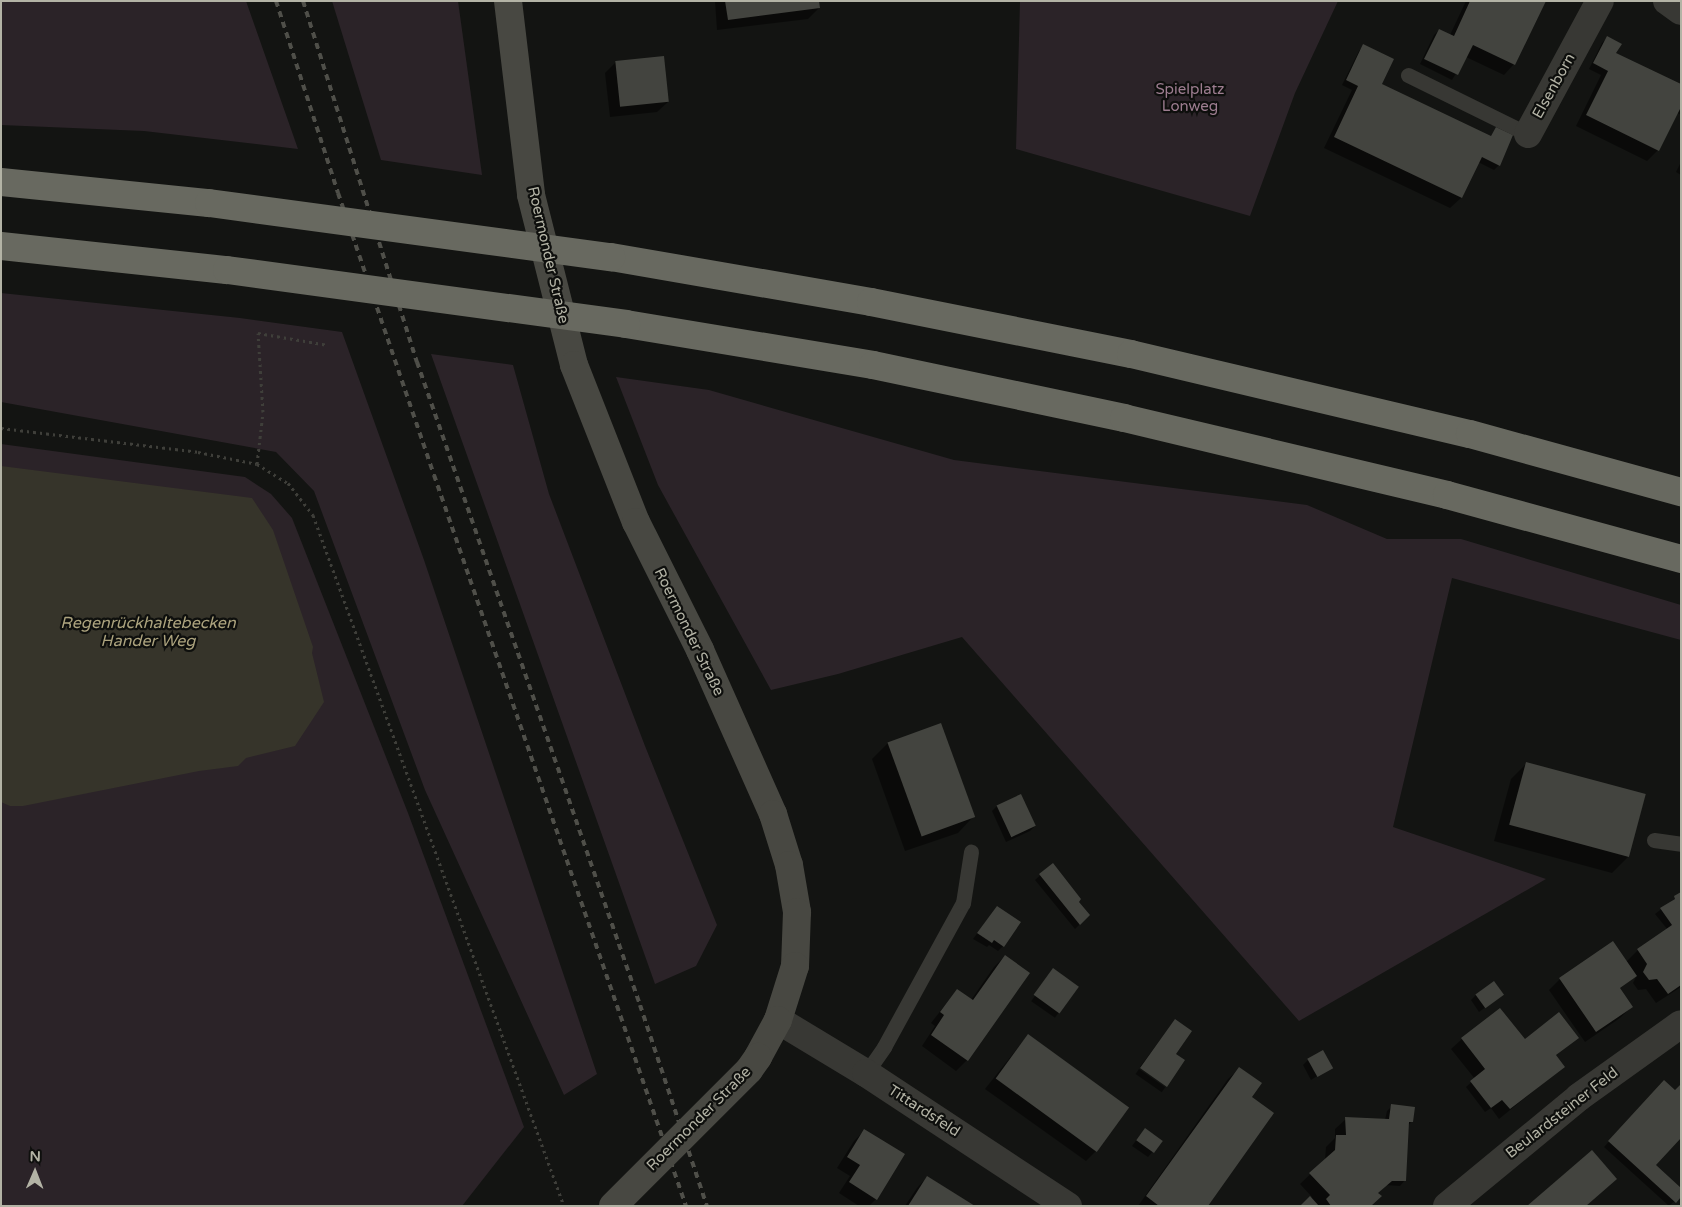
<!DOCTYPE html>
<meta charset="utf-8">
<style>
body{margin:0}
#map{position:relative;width:1682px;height:1207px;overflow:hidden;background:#131412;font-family:"Varela Round",sans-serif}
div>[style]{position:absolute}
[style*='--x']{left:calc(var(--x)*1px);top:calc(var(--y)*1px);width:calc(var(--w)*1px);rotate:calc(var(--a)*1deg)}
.green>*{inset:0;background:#2b2328}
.water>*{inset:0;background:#36342a}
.shadow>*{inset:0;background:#0007;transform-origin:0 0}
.building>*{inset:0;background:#43443f;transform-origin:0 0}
.path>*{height:3px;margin-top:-1.5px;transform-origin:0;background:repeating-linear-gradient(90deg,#3f3f3a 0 2.5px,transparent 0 6.5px)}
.service>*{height:15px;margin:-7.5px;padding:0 7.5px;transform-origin:7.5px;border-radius:7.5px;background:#383834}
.minor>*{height:28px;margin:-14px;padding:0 14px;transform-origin:14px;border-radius:14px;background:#383834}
.secondary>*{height:28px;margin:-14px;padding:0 14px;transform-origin:14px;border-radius:14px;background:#484842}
.motorway>*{height:28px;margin:-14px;padding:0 14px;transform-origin:14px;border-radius:14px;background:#686960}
.rail>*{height:4px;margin-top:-2px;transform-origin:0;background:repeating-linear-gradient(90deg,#4f4f49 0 6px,transparent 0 11px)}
.secondary-bridge>*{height:28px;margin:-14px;padding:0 14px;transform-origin:14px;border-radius:14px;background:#484842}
.motorway-bridge>*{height:28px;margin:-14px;padding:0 14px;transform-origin:14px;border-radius:14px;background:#686960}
span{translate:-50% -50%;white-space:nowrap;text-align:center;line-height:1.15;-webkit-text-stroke:4.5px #0e0f0d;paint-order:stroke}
.street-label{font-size:15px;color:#b3b3a5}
.park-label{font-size:15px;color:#9d7d90}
.water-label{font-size:16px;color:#aca37e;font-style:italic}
.frame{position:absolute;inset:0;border:2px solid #b3b3a5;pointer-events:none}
.north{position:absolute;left:10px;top:1147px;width:50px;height:50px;-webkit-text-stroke:4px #0e0f0d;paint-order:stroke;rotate:1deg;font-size:14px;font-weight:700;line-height:20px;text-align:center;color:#b3b3a5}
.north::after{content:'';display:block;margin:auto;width:18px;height:22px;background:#b3b3a5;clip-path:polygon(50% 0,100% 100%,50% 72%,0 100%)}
</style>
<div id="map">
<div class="green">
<i style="clip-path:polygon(1px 1px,246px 1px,298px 149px,144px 131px,1px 125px)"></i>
<i style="clip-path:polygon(332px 1px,458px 1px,482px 175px,381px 160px)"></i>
<i style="clip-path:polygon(1020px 1px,1338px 1px,1295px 93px,1250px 216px,1016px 149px)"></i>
<i style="clip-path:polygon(1px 293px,240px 318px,342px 332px,424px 560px,597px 1074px,564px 1095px,425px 790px,314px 491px,276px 452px,1px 402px)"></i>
<i style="clip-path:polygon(431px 354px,513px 365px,549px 494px,645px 746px,717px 925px,696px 966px,655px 984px)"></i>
<i style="clip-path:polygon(616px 377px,709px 390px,954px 460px,1307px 505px,1387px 539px,1461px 539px,1681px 605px,1681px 640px,1452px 578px,1393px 827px,1546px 879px,1299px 1021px,962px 637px,838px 674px,771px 690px,658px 485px)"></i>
<i style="clip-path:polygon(1px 444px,245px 477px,271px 494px,292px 518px,408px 813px,524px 1127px,462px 1206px,1px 1206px)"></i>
</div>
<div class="water">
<i style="clip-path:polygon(1px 466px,252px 498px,273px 530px,313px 647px,312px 653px,324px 702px,295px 746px,246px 758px,238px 766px,199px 771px,23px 806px,10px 806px,1px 802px)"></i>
</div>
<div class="shadow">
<i style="clip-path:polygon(818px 1px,819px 8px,808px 19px,717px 30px,715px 1px)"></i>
<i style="clip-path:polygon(1466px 1px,1544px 1px,1514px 64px,1504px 75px,1466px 57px,1452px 80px,1420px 64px,1434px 35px,1439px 30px,1450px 35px)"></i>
<i style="clip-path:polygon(1607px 38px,1615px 54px,1681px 86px,1681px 115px,1676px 112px,1658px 150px,1647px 161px,1576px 126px,1601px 75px,1589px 69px,1602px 43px)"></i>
<i style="clip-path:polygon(1364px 46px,1380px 84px,1490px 137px,1496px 129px,1499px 165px,1494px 170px,1478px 162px,1461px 198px,1450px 208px,1324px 148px,1352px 90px,1342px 85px,1359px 51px)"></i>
<i style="clip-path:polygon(616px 62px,668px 102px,657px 112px,610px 117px,605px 73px)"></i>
<i style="clip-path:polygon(1681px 162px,1681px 175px,1676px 172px)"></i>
<i style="clip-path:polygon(888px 743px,973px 817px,958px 833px,905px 851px,872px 759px)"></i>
<i style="clip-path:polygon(1527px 763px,1628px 857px,1612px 873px,1494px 841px,1511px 779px)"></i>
<i style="clip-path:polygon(997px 806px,1035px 826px,1030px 831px,1006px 842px,992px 811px)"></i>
<i style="clip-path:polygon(1053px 864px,1077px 902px,1089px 915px,1075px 929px,1035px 880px)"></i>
<i style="clip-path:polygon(1681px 894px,1681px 987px,1656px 1003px,1646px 989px,1638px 990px,1633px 983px,1637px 975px,1619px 989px,1631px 1007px,1620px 1018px,1585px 1042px,1549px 990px,1560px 979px,1626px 962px,1638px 950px,1668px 930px,1655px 914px)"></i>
<i style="clip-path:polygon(997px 907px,1003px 946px,998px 951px,989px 945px,987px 947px,973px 939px)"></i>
<i style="clip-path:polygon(1005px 956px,1028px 973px,967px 1060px,956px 1071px,922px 1046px,935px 1026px,931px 1023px,957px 990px,971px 1000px,994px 967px)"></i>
<i style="left:1053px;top:970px;width:29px;height:38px;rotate:35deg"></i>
<i style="clip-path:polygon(1476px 995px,1502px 995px,1479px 1012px,1471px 1000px)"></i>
<i style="clip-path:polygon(1175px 1020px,1174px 1054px,1166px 1085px,1140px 1067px)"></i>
<i style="clip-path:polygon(1028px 1035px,1128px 1107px,1097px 1150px,1086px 1161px,985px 1089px)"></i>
<i style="clip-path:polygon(1462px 1039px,1525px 1041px,1558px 1053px,1555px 1057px,1563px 1067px,1499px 1119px,1491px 1108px,1485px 1112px,1466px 1087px,1475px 1079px,1451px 1049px)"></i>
<i style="clip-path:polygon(1308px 1060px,1331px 1067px,1311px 1080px,1303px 1065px)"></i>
<i style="left:1139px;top:1069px;width:32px;height:6px;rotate:35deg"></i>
<i style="clip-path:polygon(1239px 1069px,1250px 1098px,1206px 1206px,1138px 1206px,1228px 1079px)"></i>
<i style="clip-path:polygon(1675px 1091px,1654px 1165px,1681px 1195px,1669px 1206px,1604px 1147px,1654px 1092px)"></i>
<i style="clip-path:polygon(1392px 1106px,1411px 1122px,1408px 1126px,1405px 1180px,1400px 1186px,1385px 1185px,1377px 1194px,1370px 1206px,1302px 1206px,1312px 1197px,1300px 1184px,1325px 1160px,1326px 1147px,1335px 1138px,1335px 1129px,1346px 1119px,1385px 1120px,1387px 1111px)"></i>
<i style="clip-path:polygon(865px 1130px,876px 1199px,869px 1206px,859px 1206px,839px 1193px,850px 1176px,837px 1168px,854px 1141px)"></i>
<i style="clip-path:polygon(1140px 1135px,1161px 1142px,1148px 1157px,1132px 1146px)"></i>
<i style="clip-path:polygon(927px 1177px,973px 1206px,905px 1206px,917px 1188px)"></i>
</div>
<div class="building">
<i style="clip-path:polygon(725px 1px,819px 1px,820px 8px,728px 20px)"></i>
<i style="clip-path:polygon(1470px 1px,1546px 1px,1515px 65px,1473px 45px,1458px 75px,1424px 59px,1439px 29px,1454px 36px)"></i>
<i style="clip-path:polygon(1607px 36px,1622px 44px,1616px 53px,1681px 84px,1681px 107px,1659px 151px,1586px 115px,1608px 71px,1593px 63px)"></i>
<i style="clip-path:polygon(1363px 44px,1394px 59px,1382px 84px,1491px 136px,1496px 127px,1513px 135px,1500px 166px,1482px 157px,1462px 198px,1334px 137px,1358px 86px,1346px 80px)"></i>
<i style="left:664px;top:56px;width:46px;height:49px;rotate:84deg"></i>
<i style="left:941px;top:723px;width:100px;height:57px;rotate:70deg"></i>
<i style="left:1526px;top:762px;width:124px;height:65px;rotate:15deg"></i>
<i style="left:1021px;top:794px;width:35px;height:27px;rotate:65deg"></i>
<i style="clip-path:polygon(1053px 863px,1081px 899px,1079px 902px,1090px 915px,1080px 925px,1039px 874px)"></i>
<i style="clip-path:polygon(1681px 892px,1681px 985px,1668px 994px,1657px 979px,1649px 980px,1643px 972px,1647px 964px,1637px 949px,1672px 925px,1660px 908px,1675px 899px,1674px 896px)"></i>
<i style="clip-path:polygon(997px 906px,1021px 922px,1004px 947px,994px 940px,992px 943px,977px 933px)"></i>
<i style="clip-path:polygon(1613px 941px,1637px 976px,1620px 988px,1633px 1007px,1596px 1032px,1559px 978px)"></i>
<i style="clip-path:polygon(1005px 955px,1030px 973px,968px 1061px,931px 1035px,944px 1015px,940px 1012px,957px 989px,973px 1000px)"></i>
<i style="left:1053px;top:968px;width:32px;height:33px;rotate:36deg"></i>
<i style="left:1494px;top:981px;width:17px;height:23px;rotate:54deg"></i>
<i style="clip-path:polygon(1500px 1008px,1525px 1039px,1559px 1012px,1579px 1038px,1556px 1055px,1565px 1067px,1510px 1109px,1502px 1100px,1491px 1108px,1470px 1081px,1485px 1069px,1461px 1038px)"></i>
<i style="clip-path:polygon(1175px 1019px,1192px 1031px,1176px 1054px,1185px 1060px,1167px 1087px,1140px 1068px)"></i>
<i style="left:1028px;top:1034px;width:125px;height:55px;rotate:36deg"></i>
<i style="left:1323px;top:1050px;width:21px;height:18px;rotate:61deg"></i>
<i style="clip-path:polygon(1239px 1067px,1262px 1083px,1252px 1097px,1274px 1113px,1208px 1206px,1159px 1206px,1146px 1196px)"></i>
<i style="clip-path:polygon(1664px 1080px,1675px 1090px,1681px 1084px,1681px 1138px,1656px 1165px,1681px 1188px,1681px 1197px,1676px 1203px,1608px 1141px)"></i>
<i style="clip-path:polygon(1391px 1104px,1415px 1107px,1413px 1122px,1409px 1122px,1406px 1181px,1392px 1181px,1378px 1193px,1382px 1196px,1371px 1206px,1331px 1206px,1326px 1199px,1330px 1195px,1309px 1173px,1335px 1150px,1336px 1135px,1346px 1135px,1345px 1117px,1389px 1119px)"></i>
<i style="left:1145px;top:1128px;width:22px;height:15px;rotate:36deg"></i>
<i style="clip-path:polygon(864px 1129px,905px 1154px,877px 1200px,849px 1182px,860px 1165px,847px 1157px)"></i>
<i style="clip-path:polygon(1592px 1150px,1617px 1179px,1586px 1206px,1527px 1206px)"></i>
<i style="clip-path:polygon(927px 1176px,975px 1206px,908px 1206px)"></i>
<i style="clip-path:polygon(1310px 1196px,1319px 1206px,1300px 1206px)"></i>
</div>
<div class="path">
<i style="--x:1;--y:428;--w:198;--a:6.9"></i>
<i style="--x:198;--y:452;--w:60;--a:11.5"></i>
<i style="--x:257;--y:464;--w:36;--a:32"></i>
<i style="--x:288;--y:483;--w:41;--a:52"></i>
<i style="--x:313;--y:515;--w:735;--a:70.04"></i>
<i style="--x:257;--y:464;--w:52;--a:-83.4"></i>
<i style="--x:263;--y:412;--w:79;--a:-93.6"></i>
<i style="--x:258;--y:333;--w:71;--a:9.7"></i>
</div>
<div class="service">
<i style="--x:1408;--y:75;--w:134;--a:26.2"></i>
<i style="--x:1654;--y:840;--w:27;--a:8"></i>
<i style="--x:866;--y:1073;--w:32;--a:-55"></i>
<i style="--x:884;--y:1047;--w:164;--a:-61.3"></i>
<i style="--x:963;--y:903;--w:52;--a:-81.1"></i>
</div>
<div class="minor">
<i style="--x:1667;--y:1;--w:17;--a:36"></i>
<i style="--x:1528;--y:134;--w:151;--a:-61.6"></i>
<i style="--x:778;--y:1020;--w:103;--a:31.1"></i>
<i style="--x:866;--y:1073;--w:242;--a:33.4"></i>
<i style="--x:1447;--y:1206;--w:171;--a:-39.5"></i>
<i style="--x:1579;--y:1097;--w:125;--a:-35.6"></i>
</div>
<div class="secondary">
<i style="--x:508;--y:1;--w:195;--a:83.2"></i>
<i style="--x:531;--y:195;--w:175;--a:75.8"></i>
<i style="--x:574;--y:365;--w:169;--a:68.5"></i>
<i style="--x:636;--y:522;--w:143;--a:63.4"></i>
<i style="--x:700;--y:650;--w:180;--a:66"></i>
<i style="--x:773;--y:814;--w:53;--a:72.6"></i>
<i style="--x:789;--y:865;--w:48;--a:80.3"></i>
<i style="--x:797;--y:912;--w:54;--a:92.1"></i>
<i style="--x:795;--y:966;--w:57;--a:107.5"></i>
<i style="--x:778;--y:1020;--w:42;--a:118.4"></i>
</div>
<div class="motorway">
<i style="--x:1;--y:182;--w:209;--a:5.8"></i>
<i style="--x:1;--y:246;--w:227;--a:6.1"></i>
<i style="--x:611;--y:257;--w:264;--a:9.8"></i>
<i style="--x:871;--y:302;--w:265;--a:11.3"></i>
<i style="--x:1131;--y:354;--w:348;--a:13.3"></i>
<i style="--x:1470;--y:434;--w:219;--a:15.4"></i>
<i style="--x:626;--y:324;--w:250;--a:9.4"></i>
<i style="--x:873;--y:365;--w:257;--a:11.9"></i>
<i style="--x:1124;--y:418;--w:332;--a:13.4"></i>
<i style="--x:1447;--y:495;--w:243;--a:15.3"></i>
</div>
<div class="rail">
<i style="--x:276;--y:1;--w:202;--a:72.1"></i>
<i style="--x:338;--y:193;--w:298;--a:71.2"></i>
<i style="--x:434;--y:475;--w:773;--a:70.98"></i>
<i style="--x:303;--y:1;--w:379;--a:72.5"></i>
<i style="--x:417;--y:362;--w:681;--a:70.87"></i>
<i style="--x:640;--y:1005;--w:212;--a:71.6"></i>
</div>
<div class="secondary-bridge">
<i style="--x:613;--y:1206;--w:192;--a:-45"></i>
<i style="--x:749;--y:1070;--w:16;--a:-55"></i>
</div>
<div class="motorway-bridge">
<i style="--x:209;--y:203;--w:406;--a:7.7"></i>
<i style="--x:227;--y:270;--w:403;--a:7.7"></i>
</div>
<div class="street-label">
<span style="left:1554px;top:86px;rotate:-61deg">Elsenborn</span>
<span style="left:548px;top:255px;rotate:77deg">Roermonder Straße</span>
<span style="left:689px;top:632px;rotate:64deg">Roermonder Straße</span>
<span style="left:924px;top:1111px;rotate:33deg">Tittardsfeld</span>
<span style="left:1562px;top:1113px;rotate:-38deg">Beulardsteiner Feld</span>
<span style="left:699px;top:1119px;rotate:-45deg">Roermonder Straße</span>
</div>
<div class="park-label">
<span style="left:1190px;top:98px">Spielplatz<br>Lonweg</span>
</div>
<div class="water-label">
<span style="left:148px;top:632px">Regenrückhaltebecken<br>Hander Weg</span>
</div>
<div class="frame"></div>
<div class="north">N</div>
</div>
